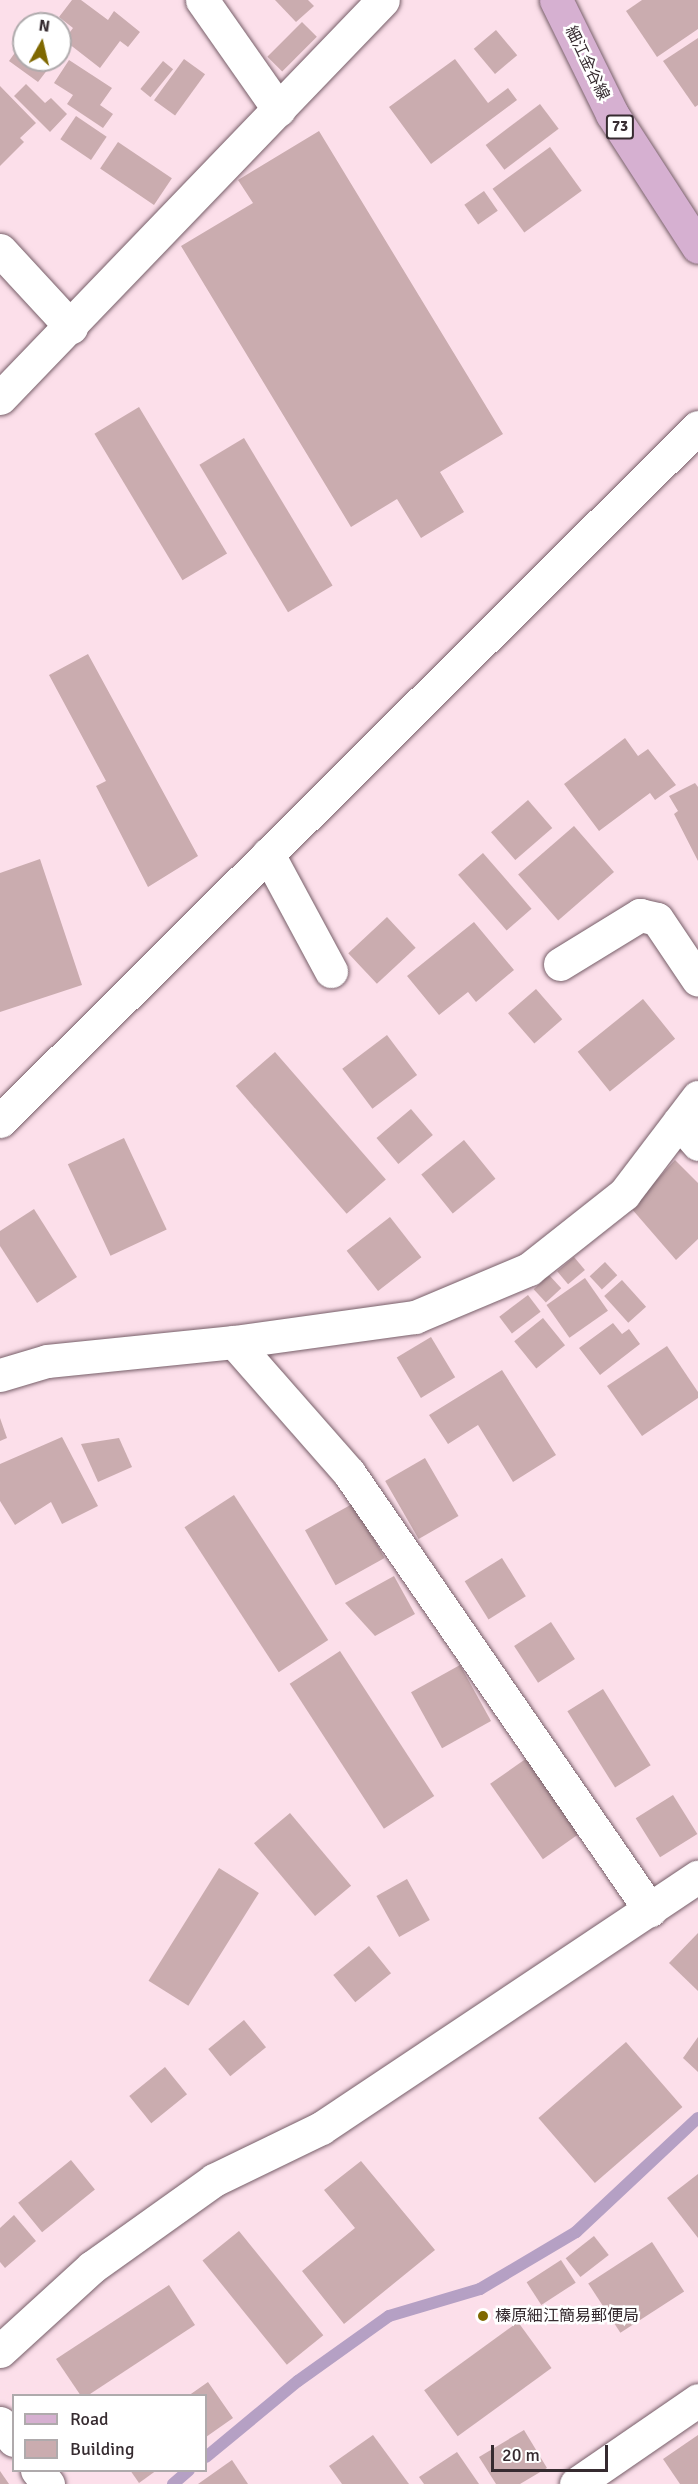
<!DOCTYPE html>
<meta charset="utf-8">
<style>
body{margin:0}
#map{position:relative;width:698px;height:2484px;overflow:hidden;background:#fcdfea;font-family:Signika,"Noto Sans JP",sans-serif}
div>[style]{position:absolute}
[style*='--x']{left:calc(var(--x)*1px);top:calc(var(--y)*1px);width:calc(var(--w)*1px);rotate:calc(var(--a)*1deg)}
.stream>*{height:12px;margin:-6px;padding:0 6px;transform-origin:6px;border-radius:6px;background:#b5a0c4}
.building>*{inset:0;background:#caacaf;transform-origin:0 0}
.roads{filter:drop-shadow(0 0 2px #775f69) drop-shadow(0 0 2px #775f69)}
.street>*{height:33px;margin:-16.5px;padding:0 16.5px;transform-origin:16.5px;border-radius:16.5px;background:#fff}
.secondary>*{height:33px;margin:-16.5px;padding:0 16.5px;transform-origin:16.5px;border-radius:16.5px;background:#fff}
.primary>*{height:33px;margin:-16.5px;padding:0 16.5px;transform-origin:16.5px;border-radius:16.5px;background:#d6b0d1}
.dots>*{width:16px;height:16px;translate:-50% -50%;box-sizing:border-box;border:3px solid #fff;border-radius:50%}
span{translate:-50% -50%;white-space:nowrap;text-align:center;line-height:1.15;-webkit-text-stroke:5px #fff;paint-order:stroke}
.shield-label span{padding:2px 4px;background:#fff;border:2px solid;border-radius:4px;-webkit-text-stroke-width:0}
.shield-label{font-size:15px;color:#362b30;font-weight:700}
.street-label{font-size:16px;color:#362b30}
.poi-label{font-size:16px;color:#362b30}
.left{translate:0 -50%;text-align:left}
.legend{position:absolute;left:12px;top:2394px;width:195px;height:78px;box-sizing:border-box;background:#fff;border:2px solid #afaaac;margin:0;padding:8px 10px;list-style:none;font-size:18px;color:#362b30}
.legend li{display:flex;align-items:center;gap:12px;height:30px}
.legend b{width:30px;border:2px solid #afaaac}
.north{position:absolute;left:12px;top:12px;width:60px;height:60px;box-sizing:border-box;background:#fff;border:2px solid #afaaac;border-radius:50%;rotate:8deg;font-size:16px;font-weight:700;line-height:24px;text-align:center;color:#362b30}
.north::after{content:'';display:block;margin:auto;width:21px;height:27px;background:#7f6800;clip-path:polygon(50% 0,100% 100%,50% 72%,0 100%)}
.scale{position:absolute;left:491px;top:2445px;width:117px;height:27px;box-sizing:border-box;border:3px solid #362b30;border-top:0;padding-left:8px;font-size:18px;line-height:21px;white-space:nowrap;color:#362b30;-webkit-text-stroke:4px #fff;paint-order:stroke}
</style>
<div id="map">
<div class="stream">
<i style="--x:206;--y:2457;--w:119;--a:-39.6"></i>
<i style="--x:298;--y:2381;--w:112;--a:-35.5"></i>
<i style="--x:389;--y:2316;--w:95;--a:-16.5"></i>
<i style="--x:480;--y:2289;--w:112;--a:-30.7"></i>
<i style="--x:576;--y:2232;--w:167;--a:-43.1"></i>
<i style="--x:173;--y:2484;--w:21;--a:-41"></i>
</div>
<div class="building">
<i style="clip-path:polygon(72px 0,81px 0,108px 20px,114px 11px,140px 32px,128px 47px,120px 41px,100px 68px,64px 40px,73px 28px,59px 17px)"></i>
<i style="clip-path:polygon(275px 0,308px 0,314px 6px,296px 22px)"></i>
<i style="clip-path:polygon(642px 0,698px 0,698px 29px,657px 57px,626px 11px)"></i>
<i style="left:302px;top:22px;width:21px;height:49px;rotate:45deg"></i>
<i style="left:496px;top:30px;width:33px;height:29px;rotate:50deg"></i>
<i style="clip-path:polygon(698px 38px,698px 105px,695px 107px,663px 61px)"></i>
<i style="clip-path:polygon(24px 40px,24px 60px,55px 60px,38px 82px,9px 61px)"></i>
<i style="left:184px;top:59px;width:26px;height:51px;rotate:36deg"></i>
<i style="clip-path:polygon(455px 59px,488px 103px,508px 88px,517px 100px,431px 164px,389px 107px)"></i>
<i style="clip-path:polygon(69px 60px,112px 88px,100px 105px,113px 114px,103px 128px,67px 104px,73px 95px,54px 83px)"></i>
<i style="left:163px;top:61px;width:13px;height:36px;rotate:39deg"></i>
<i style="clip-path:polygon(26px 84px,45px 103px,51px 98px,67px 114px,50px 132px,14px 96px)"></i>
<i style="clip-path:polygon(0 86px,36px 123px,20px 138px,24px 142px,0 166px)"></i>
<i style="left:540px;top:104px;width:31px;height:68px;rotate:53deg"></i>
<i style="left:76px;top:116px;width:37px;height:28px;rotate:34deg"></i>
<i style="clip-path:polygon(319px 131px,503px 434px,440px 472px,464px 512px,421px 538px,397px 499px,351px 527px,181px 246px,253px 203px,238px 180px)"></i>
<i style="left:118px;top:142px;width:65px;height:32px;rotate:34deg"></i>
<i style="left:550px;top:147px;width:54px;height:71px;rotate:54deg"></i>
<i style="left:484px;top:191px;width:24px;height:24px;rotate:55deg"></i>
<i style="left:139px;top:407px;width:171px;height:52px;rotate:59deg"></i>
<i style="left:244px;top:438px;width:172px;height:52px;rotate:59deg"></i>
<i style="clip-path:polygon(88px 654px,198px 856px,148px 887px,96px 786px,106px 781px,49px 675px)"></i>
<i style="clip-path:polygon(625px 738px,638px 756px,648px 749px,676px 785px,655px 800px,650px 793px,599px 831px,564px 784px)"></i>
<i style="clip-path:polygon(695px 783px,698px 787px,698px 861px,674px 814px,678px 811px,669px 796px)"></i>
<i style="left:528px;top:800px;width:37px;height:49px;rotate:49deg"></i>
<i style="left:574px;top:826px;width:61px;height:74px;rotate:49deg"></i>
<i style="left:483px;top:853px;width:74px;height:33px;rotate:49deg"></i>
<i style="clip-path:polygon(40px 859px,82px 985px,0 1012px,0 873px)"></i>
<i style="left:387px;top:917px;width:42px;height:53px;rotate:47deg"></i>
<i style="clip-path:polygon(474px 922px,514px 970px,476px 1002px,468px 992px,439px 1015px,407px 976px)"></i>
<i style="left:536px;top:989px;width:40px;height:37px;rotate:49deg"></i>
<i style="left:643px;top:999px;width:51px;height:84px;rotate:51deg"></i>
<i style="left:387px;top:1035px;width:50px;height:56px;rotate:53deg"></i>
<i style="left:275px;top:1052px;width:169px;height:52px;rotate:49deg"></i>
<i style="left:411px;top:1109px;width:34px;height:45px;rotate:50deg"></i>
<i style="left:124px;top:1138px;width:101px;height:62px;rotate:65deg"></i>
<i style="left:464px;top:1140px;width:50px;height:55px;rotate:51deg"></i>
<i style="clip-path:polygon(675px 1160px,698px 1183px,698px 1239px,676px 1260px,631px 1208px)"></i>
<i style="clip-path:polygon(34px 1209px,77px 1277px,37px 1303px,0 1246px,0 1231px)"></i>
<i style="left:390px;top:1217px;width:51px;height:55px;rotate:52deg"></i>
<i style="left:574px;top:1257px;width:17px;height:22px;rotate:50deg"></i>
<i style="left:605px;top:1262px;width:18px;height:21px;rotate:47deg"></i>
<i style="left:549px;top:1275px;width:18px;height:21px;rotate:47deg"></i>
<i style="left:585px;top:1278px;width:40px;height:47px;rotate:55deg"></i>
<i style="left:622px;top:1280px;width:36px;height:24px;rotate:48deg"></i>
<i style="left:528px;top:1295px;width:21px;height:36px;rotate:53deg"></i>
<i style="left:543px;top:1318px;width:35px;height:37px;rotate:51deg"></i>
<i style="clip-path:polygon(613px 1323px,622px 1334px,629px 1329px,640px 1344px,600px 1375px,579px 1348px)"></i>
<i style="left:431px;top:1337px;width:47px;height:40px;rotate:59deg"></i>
<i style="clip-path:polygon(667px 1346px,698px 1392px,698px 1398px,642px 1436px,607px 1386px)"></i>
<i style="clip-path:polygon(502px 1370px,556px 1455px,513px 1482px,478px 1425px,448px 1444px,429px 1415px)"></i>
<i style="clip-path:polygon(0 1418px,7px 1438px,0 1441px)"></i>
<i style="clip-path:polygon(62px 1437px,98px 1506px,62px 1524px,51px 1502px,15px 1525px,0 1501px,0 1464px)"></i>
<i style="clip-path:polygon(119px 1438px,132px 1467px,98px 1482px,81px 1444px)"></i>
<i style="left:425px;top:1458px;width:67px;height:46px;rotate:60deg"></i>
<i style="left:234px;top:1495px;width:173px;height:59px;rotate:57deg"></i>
<i style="left:354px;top:1503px;width:63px;height:56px;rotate:61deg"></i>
<i style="left:502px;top:1558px;width:45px;height:44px;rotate:58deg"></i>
<i style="clip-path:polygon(394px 1576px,415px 1614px,375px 1636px,345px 1603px)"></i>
<i style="left:551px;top:1622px;width:44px;height:44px;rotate:57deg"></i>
<i style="left:340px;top:1651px;width:173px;height:60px;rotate:57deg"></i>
<i style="left:460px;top:1665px;width:64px;height:56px;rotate:61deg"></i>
<i style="left:603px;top:1689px;width:90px;height:42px;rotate:58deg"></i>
<i style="left:527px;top:1758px;width:92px;height:45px;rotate:55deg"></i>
<i style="left:673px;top:1795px;width:46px;height:44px;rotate:58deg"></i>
<i style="left:290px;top:1813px;width:95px;height:47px;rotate:50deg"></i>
<i style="left:219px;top:1868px;width:47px;height:133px;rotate:32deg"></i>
<i style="left:407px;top:1879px;width:47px;height:35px;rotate:61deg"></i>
<i style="clip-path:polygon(698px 1933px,698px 1991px,669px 1963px)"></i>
<i style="left:369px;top:1946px;width:35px;height:46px;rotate:51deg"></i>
<i style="left:244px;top:2020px;width:35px;height:46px;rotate:51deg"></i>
<i style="clip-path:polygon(698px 2037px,698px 2072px,683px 2058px)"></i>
<i style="left:626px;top:2042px;width:86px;height:116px;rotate:49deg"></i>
<i style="left:165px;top:2067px;width:35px;height:46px;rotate:51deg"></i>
<i style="left:71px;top:2160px;width:38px;height:68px;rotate:51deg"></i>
<i style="clip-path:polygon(361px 2161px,435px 2250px,344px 2324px,302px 2271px,355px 2228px,324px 2190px)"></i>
<i style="clip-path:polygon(698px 2174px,698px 2238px,667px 2198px)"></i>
<i style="clip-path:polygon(14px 2215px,36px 2241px,5px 2268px,0 2262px,0 2228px)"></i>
<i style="left:239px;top:2231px;width:134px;height:47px;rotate:51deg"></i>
<i style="left:594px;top:2236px;width:24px;height:36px;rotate:52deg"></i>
<i style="left:652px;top:2242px;width:59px;height:76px;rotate:57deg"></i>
<i style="left:561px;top:2260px;width:27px;height:41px;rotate:57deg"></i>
<i style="clip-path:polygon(169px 2285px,195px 2325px,87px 2396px,81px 2396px,56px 2359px)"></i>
<i style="left:518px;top:2322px;width:57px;height:116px;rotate:54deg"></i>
<i style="clip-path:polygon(208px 2382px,233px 2418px,206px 2437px,206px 2396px,188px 2396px)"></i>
<i style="clip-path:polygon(524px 2430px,547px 2468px,520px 2484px,496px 2484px,479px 2457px)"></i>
<i style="clip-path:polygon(373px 2435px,409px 2484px,342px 2484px,329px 2466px)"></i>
<i style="clip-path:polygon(698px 2435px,698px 2484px,680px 2484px,663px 2459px)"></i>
<i style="clip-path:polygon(457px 2452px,479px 2484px,424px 2484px,419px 2477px)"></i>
<i style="clip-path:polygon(232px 2460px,248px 2484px,198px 2484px)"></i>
<i style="clip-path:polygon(130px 2470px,157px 2470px,139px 2483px)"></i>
<i style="clip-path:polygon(0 2471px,9px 2484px,0 2484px)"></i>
</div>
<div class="roads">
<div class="street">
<i style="--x:202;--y:0;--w:134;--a:55"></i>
<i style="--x:0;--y:250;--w:105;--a:47.3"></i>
<i style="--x:0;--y:398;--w:552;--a:-46.1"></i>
<i style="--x:268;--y:854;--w:133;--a:61.7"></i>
<i style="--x:560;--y:964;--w:94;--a:-31.5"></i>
<i style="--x:640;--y:915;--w:17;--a:13"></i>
<i style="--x:657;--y:919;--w:73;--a:56.1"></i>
<i style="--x:679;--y:1122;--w:29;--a:49"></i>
<i style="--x:234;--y:1342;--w:174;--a:48.7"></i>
<i style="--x:349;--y:1473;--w:531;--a:55.44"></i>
<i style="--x:0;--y:1375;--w:49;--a:-16.6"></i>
<i style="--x:47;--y:1361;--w:188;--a:-5.8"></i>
<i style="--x:234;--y:1342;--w:183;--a:-7.9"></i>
<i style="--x:415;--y:1317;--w:124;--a:-22.8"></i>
<i style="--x:529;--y:1269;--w:121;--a:-38.3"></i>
<i style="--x:624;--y:1194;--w:122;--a:-52.7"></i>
<i style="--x:0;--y:2351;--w:125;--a:-42.4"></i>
<i style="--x:92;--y:2267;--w:150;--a:-35.5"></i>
<i style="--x:214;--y:2180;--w:119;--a:-25.9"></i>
<i style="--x:321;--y:2128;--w:453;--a:-33.7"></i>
<i style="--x:576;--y:2484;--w:148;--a:-34.5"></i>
</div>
<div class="secondary">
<i style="--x:0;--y:1121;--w:984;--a:-44.84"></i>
<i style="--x:0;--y:2423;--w:22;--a:51"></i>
<i style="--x:37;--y:2470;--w:18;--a:52"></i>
</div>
<div class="primary">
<i style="--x:556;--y:0;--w:127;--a:63.8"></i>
<i style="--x:612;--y:114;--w:158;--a:57.1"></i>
</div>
</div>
<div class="dots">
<i style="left:483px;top:2316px;background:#7f6800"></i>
</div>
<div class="shield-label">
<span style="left:620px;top:127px">73</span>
</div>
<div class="street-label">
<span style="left:587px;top:63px;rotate:64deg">細江金谷線</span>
</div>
<div class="poi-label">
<span class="left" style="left:495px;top:2316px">榛原細江簡易郵便局</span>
</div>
<ul class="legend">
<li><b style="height:8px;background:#d6b0d1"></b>Road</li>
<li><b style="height:16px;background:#caacaf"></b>Building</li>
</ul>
<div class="north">N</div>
<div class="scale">20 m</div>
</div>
